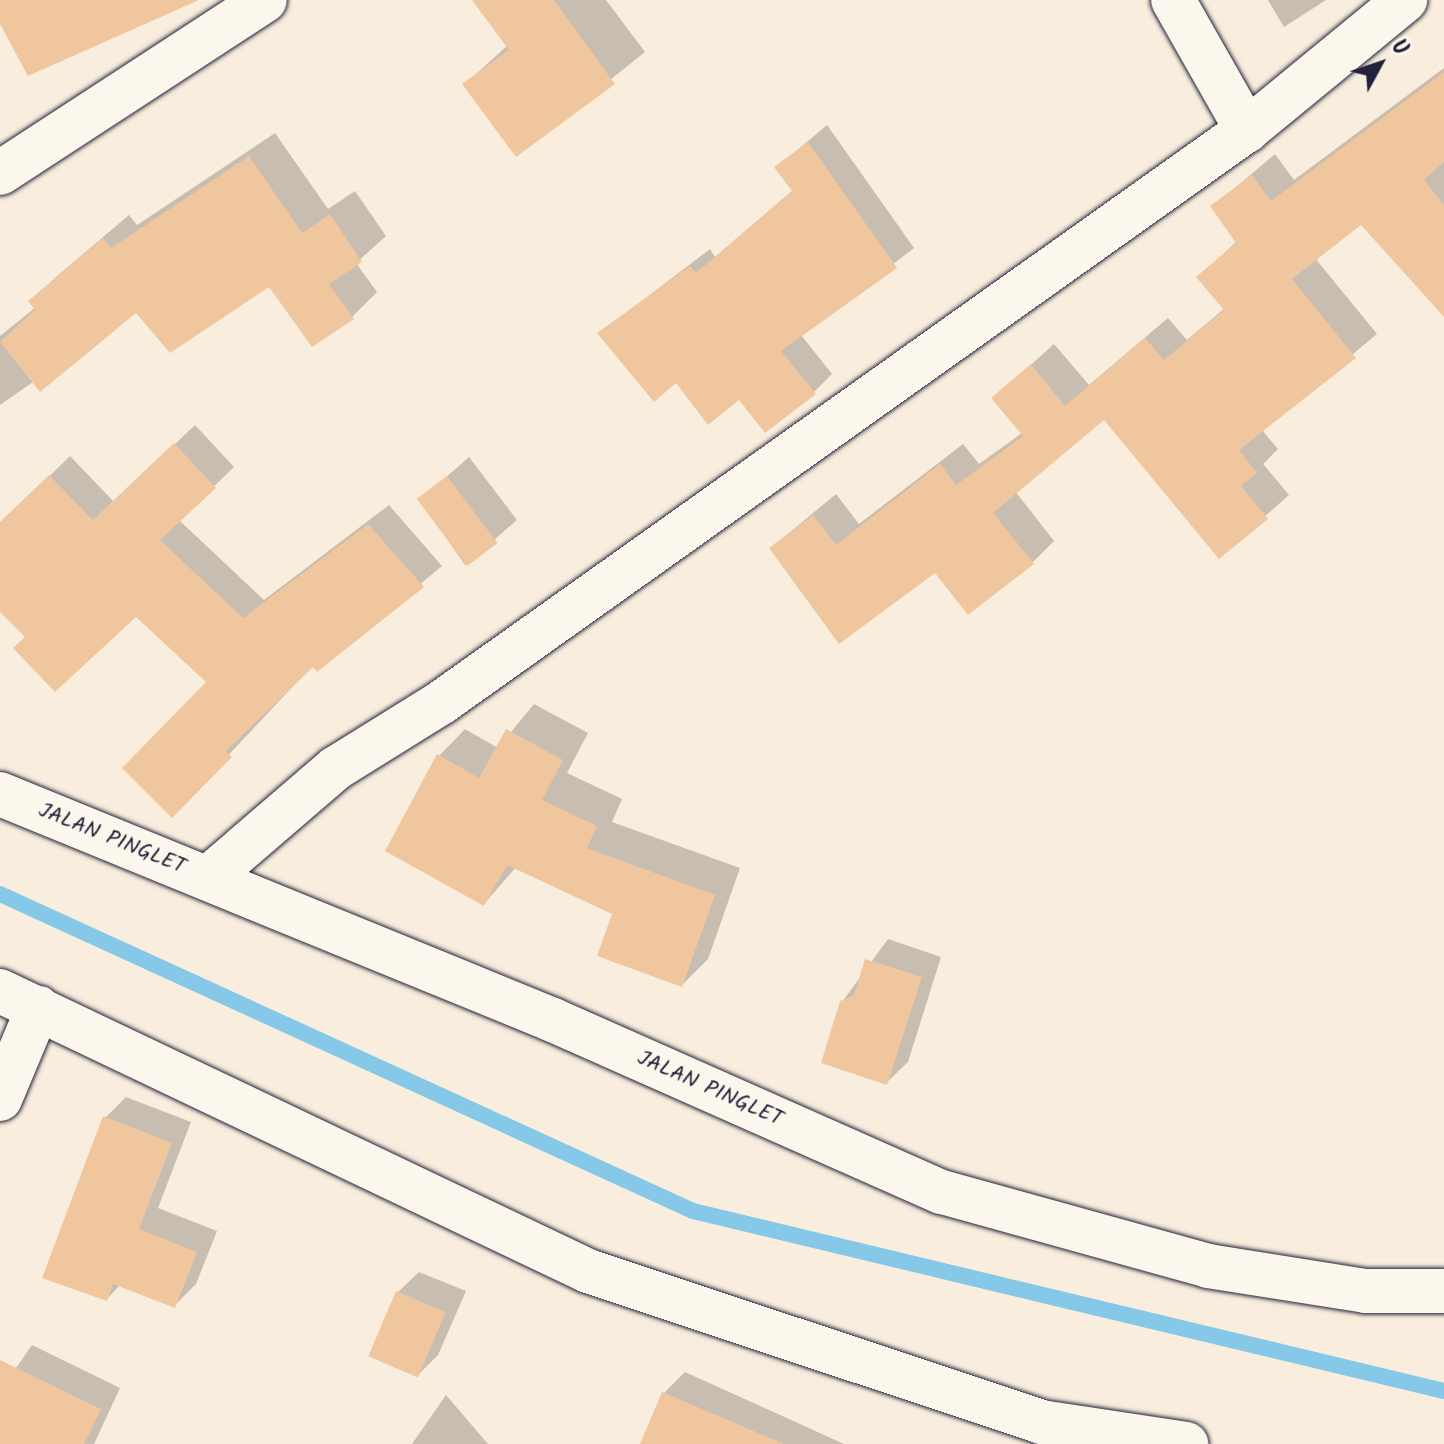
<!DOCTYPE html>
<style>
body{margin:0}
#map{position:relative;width:1444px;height:1444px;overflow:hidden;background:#f9eddd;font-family:Kalam,sans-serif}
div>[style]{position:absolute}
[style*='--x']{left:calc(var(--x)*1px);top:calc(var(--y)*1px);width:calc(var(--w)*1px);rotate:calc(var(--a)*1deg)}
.shadow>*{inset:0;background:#0003}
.stream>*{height:16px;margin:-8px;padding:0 8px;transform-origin:8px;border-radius:8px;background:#86c8e7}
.building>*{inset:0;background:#f0c69f;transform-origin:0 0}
.roads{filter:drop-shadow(0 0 2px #22223b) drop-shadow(0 0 2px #22223b)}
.minor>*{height:44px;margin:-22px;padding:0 22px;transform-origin:22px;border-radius:22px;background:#fbf7ec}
span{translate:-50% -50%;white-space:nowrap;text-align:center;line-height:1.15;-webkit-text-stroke:6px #fbf7ec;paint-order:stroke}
.street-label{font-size:22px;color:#22223b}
.north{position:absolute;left:1340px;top:24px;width:80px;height:80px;-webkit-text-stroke:6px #fbf7ec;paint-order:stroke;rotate:50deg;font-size:22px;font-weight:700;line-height:32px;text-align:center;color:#22223b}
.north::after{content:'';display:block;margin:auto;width:28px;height:36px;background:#22223b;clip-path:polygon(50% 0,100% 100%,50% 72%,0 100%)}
</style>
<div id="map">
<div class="shadow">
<i style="clip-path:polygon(475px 0,606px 0,645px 52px,516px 155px,465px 84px,508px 45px)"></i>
<i style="clip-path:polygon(1268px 0,1326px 0,1284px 27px)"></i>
<i style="clip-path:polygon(1444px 68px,1444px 315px,1362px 222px,1315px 258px,1377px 334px,1262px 430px,1278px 449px,1263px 464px,1289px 495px,1220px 556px,1104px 417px,1015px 491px,1054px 541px,1032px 563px,936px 570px,771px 548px,836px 494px,859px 524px,963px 444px,979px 464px,1022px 433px,994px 398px,1054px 344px,1089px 385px,1168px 318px,1187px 340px,1225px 308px,1199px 277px,1237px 241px,1213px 207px,1275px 154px,1294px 180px)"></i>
<i style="clip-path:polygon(827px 125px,914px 248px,801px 335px,832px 374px,814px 392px,740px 397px,676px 380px,600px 333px,710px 249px,715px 257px,793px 190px,777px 167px)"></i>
<i style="clip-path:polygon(275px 133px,328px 209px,355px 191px,386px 236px,356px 263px,377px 292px,352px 317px,270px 284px,136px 310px,0 405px,0 336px,36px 307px,31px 301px,56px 277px,129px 215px,137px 225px)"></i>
<i style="clip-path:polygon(195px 425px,234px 467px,179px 520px,264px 600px,389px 505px,442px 566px,318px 669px,314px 664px,172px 815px,209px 682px,136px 614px,27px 637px,0 609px,0 525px,70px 456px,114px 502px)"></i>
<i style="clip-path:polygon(469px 457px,517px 520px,465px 565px,420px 500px)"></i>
<i style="clip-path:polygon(534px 704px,588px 733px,567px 773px,622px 799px,612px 822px,740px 868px,708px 959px,682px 985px,614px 913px,516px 867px,484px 904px,439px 756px,465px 729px,498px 748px)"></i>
<i style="clip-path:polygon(888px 939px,941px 957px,908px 1062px,887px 1082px,842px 1002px)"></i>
<i style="clip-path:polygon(126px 1097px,191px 1122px,158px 1208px,217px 1231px,196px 1284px,175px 1305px,120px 1285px,107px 1299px,105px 1118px)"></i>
<i style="clip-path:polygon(419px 1272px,466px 1291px,438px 1355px,417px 1376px,398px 1292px)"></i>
<i style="clip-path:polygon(32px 1345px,120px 1388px,94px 1444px,0 1444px,0 1391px)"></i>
<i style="clip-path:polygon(685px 1372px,844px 1444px,642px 1444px,664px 1393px)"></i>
<i style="clip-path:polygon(446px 1395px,488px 1444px,412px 1444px)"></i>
</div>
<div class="stream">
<i style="--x:0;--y:894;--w:762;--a:24.58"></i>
<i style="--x:693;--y:1211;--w:772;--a:13.48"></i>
</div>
<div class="building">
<i style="clip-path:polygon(0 0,199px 0,28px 76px,0 24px)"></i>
<i style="clip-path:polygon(472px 0,554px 0,615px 84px,516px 157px,462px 84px,509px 50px)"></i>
<i style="clip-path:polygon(1444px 72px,1444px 162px,1424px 180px,1444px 205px,1444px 317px,1361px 225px,1292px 279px,1356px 358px,1239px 450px,1257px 473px,1241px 486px,1268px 519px,1219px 559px,1104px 420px,993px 513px,1034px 564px,968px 615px,935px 573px,839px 644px,769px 548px,813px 515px,836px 545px,940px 464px,956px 485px,1023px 436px,991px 398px,1031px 364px,1065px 406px,1145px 338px,1164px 360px,1224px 310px,1196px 277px,1236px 243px,1210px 206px,1252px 175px,1271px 201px)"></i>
<i style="clip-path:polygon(808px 142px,897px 268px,781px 351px,816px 394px,765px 433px,739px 400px,708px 425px,676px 383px,654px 402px,597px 333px,690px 266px,696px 273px,792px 191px,774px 167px)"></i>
<i style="clip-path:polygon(249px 156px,302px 233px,330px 214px,362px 262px,329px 284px,354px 319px,312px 347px,269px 287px,170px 353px,136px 313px,40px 392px,0 342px,35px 310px,28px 301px,103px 238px,111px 248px)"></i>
<i style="clip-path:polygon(174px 443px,216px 488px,160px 540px,243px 618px,368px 524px,424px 587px,317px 672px,313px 667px,226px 751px,232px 757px,172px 818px,122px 768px,206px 682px,136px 617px,55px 692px,13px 648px,25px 637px,0 612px,0 522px,49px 475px,93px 520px)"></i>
<i style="left:447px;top:476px;width:84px;height:38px;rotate:53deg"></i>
<i style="clip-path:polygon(506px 729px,563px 760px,542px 800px,597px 826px,587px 848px,715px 895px,682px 987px,597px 956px,612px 914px,507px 865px,484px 906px,385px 851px,437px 754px,479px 778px)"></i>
<i style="clip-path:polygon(865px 959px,922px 977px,887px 1085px,821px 1063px,840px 1001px,854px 995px)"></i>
<i style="clip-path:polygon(103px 1116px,172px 1143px,139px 1229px,197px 1252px,175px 1308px,113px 1284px,107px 1301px,42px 1278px)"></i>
<i style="left:396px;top:1291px;width:54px;height:71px;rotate:23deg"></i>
<i style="clip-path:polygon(0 1360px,101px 1409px,84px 1444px,0 1444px)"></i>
<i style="clip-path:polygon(662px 1392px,784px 1444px,640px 1444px)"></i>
</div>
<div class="roads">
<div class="minor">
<i style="--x:1173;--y:0;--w:150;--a:60.4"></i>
<i style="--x:0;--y:173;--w:316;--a:-33.1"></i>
<i style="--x:0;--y:794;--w:597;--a:22.23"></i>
<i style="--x:553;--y:1020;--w:425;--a:23.9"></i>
<i style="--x:942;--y:1192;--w:276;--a:15.5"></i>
<i style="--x:1208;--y:1266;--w:159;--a:9"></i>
<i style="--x:1365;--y:1291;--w:79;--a:0"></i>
<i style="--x:208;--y:878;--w:169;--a:-40.7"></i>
<i style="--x:336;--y:768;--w:125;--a:-31.9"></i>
<i style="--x:442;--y:702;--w:988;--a:-35.4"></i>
<i style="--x:1247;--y:130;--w:205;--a:-39.4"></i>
<i style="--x:0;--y:991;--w:651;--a:25.46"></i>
<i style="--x:588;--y:1271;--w:478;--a:18.4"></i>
<i style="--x:1041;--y:1422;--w:147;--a:8.6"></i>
<i style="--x:0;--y:1099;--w:99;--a:-67.3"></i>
</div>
</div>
<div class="street-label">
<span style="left:112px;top:839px;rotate:22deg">JALAN PINGLET</span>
<span style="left:710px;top:1089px;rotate:24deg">JALAN PINGLET</span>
</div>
<div class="north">U</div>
</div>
